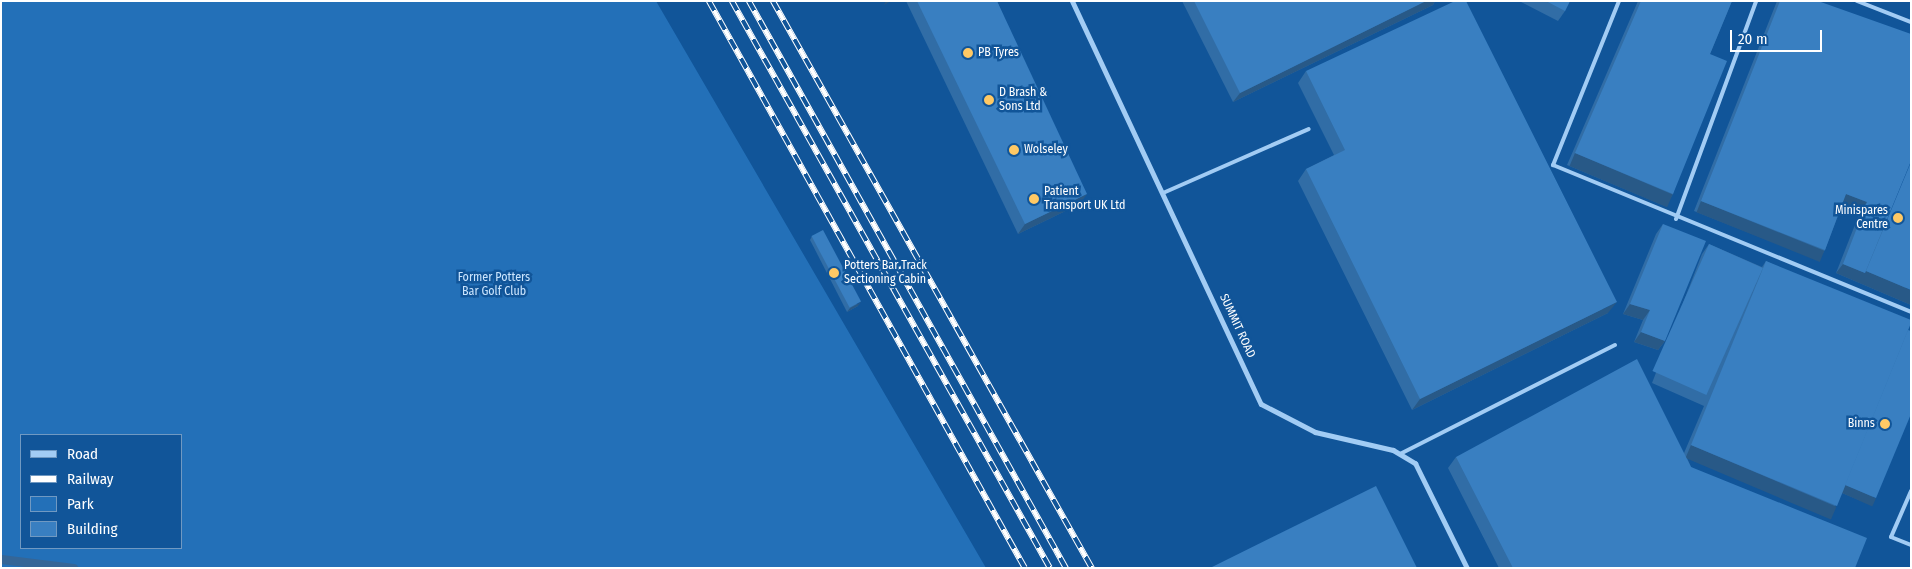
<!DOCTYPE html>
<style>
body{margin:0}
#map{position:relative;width:1912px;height:569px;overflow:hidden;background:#159;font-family:"Fira Sans Condensed",sans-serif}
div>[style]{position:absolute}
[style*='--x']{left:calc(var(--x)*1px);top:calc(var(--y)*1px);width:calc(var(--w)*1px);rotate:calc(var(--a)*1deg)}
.green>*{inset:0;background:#2370b8}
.stream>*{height:9px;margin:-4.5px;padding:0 4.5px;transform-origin:4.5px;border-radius:4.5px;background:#356697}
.lane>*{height:4px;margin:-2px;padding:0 2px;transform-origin:2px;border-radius:2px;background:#a2ccf4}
.street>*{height:5px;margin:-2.5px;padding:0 2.5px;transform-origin:2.5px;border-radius:2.5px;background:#a2ccf4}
.rail>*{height:5.5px;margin-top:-2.75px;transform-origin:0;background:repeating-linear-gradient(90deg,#159 0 11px,#fff 0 22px);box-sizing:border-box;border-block:1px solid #fff}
.wall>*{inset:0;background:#316da6}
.shaded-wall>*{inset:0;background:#285987;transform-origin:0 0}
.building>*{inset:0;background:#397fc1;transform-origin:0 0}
.dots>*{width:14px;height:14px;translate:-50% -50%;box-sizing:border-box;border:2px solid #159;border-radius:50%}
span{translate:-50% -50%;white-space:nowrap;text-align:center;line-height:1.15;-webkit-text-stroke:5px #159;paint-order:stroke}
.poi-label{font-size:12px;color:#fff}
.left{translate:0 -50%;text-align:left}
.right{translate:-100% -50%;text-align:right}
.park-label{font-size:12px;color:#cbe5fe}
.street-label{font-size:12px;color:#fff}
.frame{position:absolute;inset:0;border:2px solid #fff;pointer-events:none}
.legend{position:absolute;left:20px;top:434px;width:162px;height:115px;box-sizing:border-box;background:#159;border:1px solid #7099c2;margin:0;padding:6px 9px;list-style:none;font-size:15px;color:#fff}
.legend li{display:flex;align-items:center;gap:10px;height:25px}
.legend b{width:25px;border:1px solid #7099c2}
.scale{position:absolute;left:1730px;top:30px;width:92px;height:22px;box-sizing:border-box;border:2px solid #fff;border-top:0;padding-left:6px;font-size:15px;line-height:18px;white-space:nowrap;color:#fff;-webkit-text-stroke:4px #159;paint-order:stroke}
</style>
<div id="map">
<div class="green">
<i style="clip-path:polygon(evenodd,1px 1px,656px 1px,986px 568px,1px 568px,1px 1px,21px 435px,181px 435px,181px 548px,21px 548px,21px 435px)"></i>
</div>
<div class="stream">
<i style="--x:1;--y:559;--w:73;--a:7.1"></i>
</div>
<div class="lane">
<i style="--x:1619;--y:1;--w:177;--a:111.9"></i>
<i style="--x:1553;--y:165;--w:387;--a:22.3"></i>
<i style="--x:1857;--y:1;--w:58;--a:21.3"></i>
<i style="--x:1163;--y:193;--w:159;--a:-23.7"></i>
<i style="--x:1676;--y:219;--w:232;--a:-69.8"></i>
<i style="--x:1400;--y:454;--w:241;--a:-26.9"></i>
<i style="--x:1911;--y:491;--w:50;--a:113.5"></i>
<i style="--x:1891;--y:537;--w:22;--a:22"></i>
</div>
<div class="street">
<i style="--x:1072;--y:1;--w:445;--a:64.9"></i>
<i style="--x:1261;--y:404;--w:61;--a:27.4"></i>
<i style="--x:1315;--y:432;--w:80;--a:13"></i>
<i style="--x:1393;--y:450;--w:26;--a:31"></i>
<i style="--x:1415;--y:463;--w:117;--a:63.7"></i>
</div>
<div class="rail">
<i style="--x:709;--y:1;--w:649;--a:60.87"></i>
<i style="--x:732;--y:1;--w:650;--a:60.71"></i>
<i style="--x:749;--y:1;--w:650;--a:60.79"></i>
<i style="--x:773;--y:1;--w:651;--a:60.64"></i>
</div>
<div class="wall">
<i style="clip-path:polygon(906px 1px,997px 1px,1080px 204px,1018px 234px)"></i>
<i style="clip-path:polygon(1182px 1px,1435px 1px,1433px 5px,1233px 102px)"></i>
<i style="clip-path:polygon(1519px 1px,1570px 1px,1565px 11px,1558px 21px)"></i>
<i style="clip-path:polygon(1638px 1px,1732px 1px,1710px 54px,1673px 194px,1665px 206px,1567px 165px)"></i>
<i style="clip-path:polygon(1777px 1px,1818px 1px,1911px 305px,1836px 273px,1860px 212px,1842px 205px,1825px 250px,1818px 260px,1694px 211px)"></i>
<i style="clip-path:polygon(1306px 71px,1608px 313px,1412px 410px,1298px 181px,1306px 169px,1334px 155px,1298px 83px)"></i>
<i style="clip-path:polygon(1663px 224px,1665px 341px,1658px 350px,1634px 342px,1643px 320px,1623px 314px,1656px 234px)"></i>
<i style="clip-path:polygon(812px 236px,858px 306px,847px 312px,810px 240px)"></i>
<i style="clip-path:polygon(1709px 244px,1762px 267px,1766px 261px,1908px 330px,1871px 505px,1842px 493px,1829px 518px,1687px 458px,1691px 467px,1855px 568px,1499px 568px,1448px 468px,1456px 457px,1684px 453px,1704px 406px,1652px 383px,1702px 254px)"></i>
</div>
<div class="shaded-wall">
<i style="clip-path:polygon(886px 1px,891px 1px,884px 5px)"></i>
<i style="clip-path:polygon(1426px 1px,1435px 1px,1433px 5px,1233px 102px,1240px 93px)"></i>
<i style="left:1575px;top:153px;width:106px;height:14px;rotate:23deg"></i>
<i style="clip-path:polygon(1087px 194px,1080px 204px,1018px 234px,1025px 224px)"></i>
<i style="clip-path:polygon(1846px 194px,1867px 202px,1860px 212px,1840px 204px)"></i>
<i style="left:1701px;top:201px;width:133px;height:12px;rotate:22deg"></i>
<i style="clip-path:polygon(1843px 264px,1865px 273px,1866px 271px,1911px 290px,1911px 305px,1836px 273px)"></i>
<i style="clip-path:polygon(861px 302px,858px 306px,847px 312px,850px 308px)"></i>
<i style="clip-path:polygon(1617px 302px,1608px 313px,1412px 410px,1420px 399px)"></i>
<i style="clip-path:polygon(1630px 304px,1650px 310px,1643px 320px,1623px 314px)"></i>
<i style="clip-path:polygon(1641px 332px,1665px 341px,1658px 350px,1634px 342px)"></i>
<i style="left:1691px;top:445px;width:158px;height:14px;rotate:23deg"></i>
<i style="left:1844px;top:484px;width:35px;height:9px;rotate:24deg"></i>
</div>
<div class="building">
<i style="clip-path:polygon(917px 1px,997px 1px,1087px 194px,1025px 224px)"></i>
<i style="clip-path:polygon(1194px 1px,1426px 1px,1240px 93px)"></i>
<i style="clip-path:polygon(1455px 1px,1466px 1px,1617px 302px,1420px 399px,1306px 169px,1345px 150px,1306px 71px)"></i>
<i style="clip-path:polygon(1546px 1px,1570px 1px,1565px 11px)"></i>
<i style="clip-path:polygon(1641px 1px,1732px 1px,1710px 54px,1727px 61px,1673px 194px,1575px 153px)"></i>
<i style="clip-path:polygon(1780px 1px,1818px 1px,1911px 34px,1911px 161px,1865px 273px,1843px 264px,1867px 202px,1846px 194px,1825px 250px,1701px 201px)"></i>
<i style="clip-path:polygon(1911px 162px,1911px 290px,1866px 271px)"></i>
<i style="clip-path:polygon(1663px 224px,1706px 241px,1665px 341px,1641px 332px,1650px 310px,1630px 304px)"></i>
<i style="left:823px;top:230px;width:81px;height:13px;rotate:62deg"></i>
<i style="left:1709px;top:244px;width:59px;height:139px;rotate:24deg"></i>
<i style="clip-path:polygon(1766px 261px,1911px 320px,1911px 323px,1837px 506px,1691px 445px)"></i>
<i style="clip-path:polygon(1908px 330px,1911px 331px,1911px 414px,1876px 498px,1845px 485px)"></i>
<i style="clip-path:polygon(1637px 359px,1691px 467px,1867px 538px,1855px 568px,1513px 568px,1456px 457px)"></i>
<i style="clip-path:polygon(1376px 486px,1417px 568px,1210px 568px)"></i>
</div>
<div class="dots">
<i style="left:968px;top:53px;background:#ffc965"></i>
<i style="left:989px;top:100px;background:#ffc965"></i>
<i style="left:1014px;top:150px;background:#ffc965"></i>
<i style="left:1034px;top:199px;background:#ffc965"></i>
<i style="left:1898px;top:218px;background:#ffc965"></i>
<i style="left:834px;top:273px;background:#ffc965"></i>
<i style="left:1885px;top:424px;background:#ffc965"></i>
</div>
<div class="poi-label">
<span class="left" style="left:978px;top:53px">PB Tyres</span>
<span class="left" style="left:999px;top:100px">D Brash &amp;<br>Sons Ltd</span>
<span class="left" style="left:1024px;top:150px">Wolseley</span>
<span class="left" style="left:1044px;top:199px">Patient<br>Transport UK Ltd</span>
<span class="right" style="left:1888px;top:218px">Minispares<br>Centre</span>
<span class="left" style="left:844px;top:273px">Potters Bar Track<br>Sectioning Cabin</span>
<span class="right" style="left:1875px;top:424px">Binns</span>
</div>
<div class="park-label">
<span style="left:494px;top:285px">Former Potters<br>Bar Golf Club</span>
</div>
<div class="street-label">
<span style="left:1237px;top:326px;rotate:65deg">SUMMIT ROAD</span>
</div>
<div class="frame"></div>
<ul class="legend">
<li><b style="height:6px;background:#a2ccf4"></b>Road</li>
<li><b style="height:6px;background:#fff"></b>Railway</li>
<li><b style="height:14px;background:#2370b8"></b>Park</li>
<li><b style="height:14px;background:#397fc1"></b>Building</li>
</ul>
<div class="scale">20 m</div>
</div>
